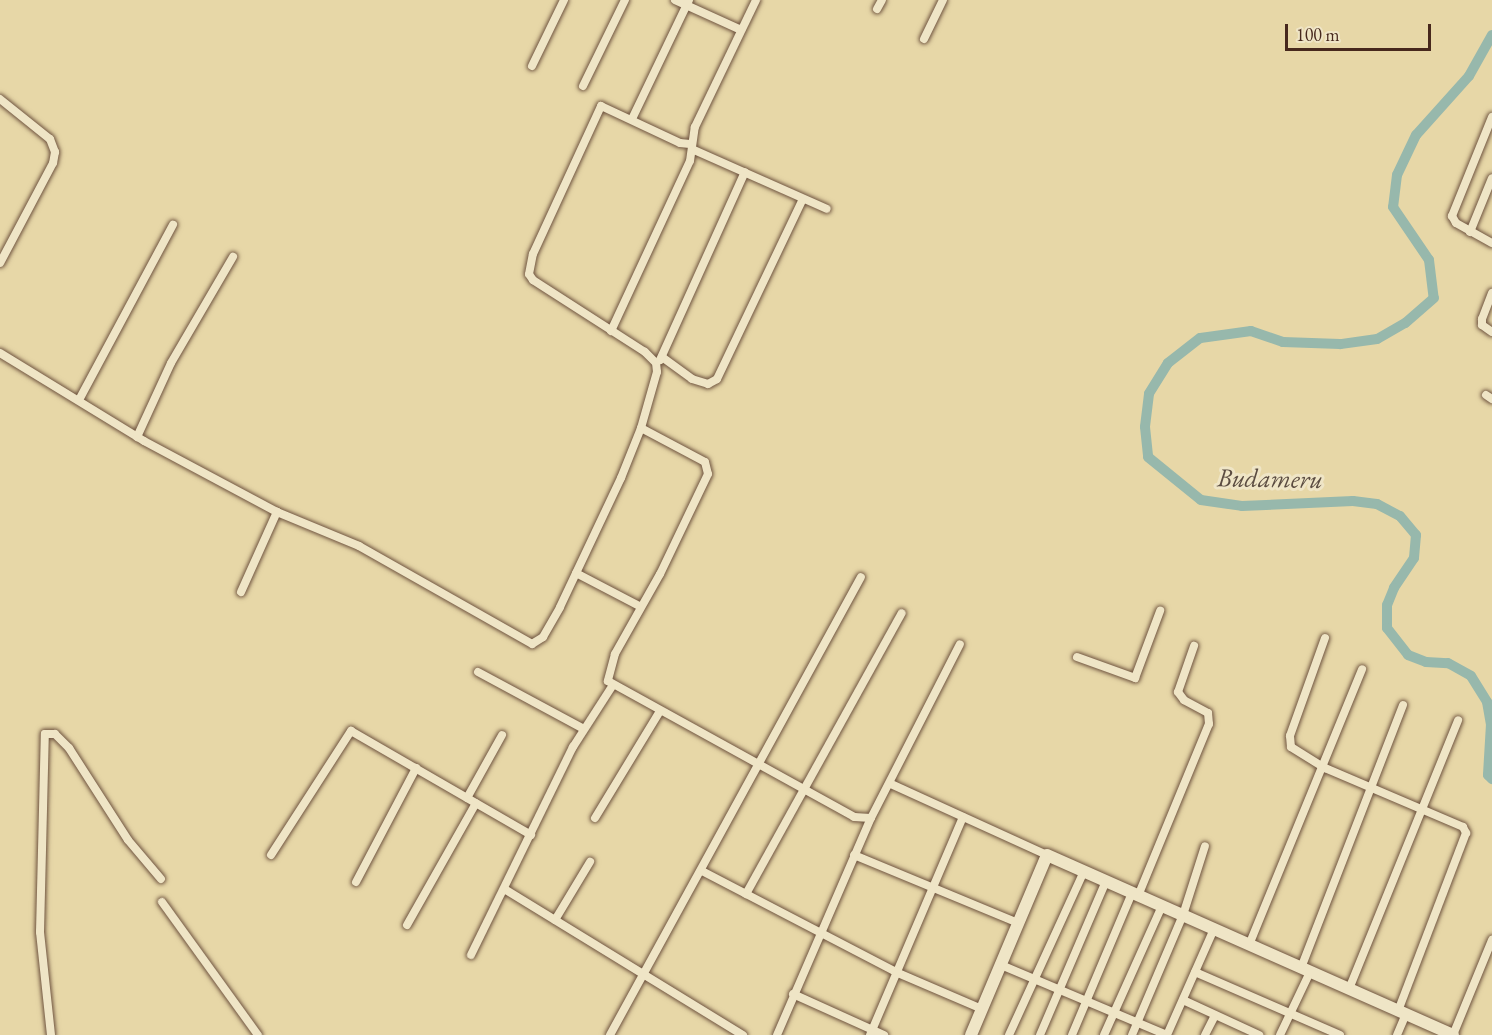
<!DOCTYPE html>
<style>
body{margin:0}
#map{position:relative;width:1492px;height:1035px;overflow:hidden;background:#e7d7a7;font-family:"EB Garamond",serif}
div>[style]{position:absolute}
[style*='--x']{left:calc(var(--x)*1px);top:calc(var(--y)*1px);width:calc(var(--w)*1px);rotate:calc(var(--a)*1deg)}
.canal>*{height:10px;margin:-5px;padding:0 5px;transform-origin:5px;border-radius:5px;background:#97b8ac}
.roads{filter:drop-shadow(0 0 2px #6f5440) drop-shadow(0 0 2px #6f5440)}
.street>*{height:8px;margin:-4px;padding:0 4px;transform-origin:4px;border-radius:4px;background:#efe5c6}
.secondary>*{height:12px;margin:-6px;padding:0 6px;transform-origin:6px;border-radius:6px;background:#efe5c6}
span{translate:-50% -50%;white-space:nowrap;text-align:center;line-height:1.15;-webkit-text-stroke:6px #efe5c6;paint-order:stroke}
.water-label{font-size:26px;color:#5b4c41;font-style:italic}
.scale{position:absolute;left:1285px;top:24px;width:146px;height:27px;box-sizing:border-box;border:3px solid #47281d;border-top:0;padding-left:8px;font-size:18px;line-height:21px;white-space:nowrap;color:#47281d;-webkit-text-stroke:4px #efe5c6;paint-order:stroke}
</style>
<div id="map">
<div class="canal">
<i style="--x:1492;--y:35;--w:47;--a:119.3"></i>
<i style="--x:1469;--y:76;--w:79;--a:131.9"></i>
<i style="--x:1416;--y:135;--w:44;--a:115.4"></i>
<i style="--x:1397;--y:175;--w:32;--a:97"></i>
<i style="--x:1393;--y:207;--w:64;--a:55.8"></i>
<i style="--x:1429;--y:260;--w:38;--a:83"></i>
<i style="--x:1434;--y:298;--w:38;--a:139"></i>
<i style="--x:1405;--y:323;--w:32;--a:150"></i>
<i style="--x:1377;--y:339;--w:37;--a:172"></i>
<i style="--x:1340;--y:344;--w:57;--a:-178"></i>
<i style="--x:1283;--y:342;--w:34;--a:-161"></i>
<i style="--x:1251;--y:331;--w:51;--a:172.2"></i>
<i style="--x:1200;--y:338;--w:41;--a:142"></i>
<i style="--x:1168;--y:363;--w:36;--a:122"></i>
<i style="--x:1149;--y:394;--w:33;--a:97"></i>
<i style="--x:1145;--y:427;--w:30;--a:84"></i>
<i style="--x:1148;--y:457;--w:68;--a:39.1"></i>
<i style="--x:1201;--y:500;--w:41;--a:8.3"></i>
<i style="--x:1242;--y:506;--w:111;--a:-2.6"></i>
<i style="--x:1353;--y:501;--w:24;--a:7"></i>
<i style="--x:1377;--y:504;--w:26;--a:28"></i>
<i style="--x:1400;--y:516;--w:25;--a:50"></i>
<i style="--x:1416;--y:535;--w:23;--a:95"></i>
<i style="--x:1414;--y:558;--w:36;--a:124"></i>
<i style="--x:1394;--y:588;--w:18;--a:112"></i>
<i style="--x:1387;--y:605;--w:23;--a:90"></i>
<i style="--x:1387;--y:628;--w:34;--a:52"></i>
<i style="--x:1408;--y:655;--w:19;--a:21"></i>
<i style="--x:1426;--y:662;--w:22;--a:3"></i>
<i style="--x:1448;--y:663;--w:26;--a:29"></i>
<i style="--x:1471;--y:676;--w:31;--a:58"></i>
<i style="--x:1487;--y:702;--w:22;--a:80"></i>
<i style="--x:1491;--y:724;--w:51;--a:93.4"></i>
<i style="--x:1488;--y:775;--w:6;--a:45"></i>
</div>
<div class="roads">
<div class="street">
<i style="--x:675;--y:0;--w:72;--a:24.4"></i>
<i style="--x:877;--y:9;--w:10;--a:-61"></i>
<i style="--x:924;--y:39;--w:43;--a:-64"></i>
<i style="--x:532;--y:66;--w:73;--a:-64.1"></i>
<i style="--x:583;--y:86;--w:96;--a:-64"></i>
<i style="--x:0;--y:99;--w:64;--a:38.7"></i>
<i style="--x:50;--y:139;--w:14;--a:69"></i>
<i style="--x:55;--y:152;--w:11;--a:100"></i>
<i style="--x:53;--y:163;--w:113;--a:117.9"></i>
<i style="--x:1492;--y:117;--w:107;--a:112"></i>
<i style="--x:1452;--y:216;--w:8;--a:60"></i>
<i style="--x:1456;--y:223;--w:41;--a:29.1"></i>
<i style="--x:632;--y:119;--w:132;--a:-64.4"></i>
<i style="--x:694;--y:150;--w:145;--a:23.9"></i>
<i style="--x:1470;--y:232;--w:58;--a:-67.8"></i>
<i style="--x:1492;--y:293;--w:28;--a:111"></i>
<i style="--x:1482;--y:319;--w:6;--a:90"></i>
<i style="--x:1482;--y:325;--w:12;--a:35"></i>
<i style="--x:611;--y:331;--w:187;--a:-65.1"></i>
<i style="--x:690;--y:161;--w:34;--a:-82"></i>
<i style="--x:695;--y:127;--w:141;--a:-64.3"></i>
<i style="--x:0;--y:353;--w:169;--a:31.4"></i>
<i style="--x:144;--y:441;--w:151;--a:28.1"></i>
<i style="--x:277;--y:512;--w:89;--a:22.5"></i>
<i style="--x:359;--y:546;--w:199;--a:29.5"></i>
<i style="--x:532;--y:644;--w:13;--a:-32"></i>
<i style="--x:543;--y:637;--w:34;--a:-60"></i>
<i style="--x:560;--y:607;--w:143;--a:-64.7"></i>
<i style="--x:621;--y:478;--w:54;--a:-68.2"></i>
<i style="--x:641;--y:428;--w:58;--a:-74.1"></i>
<i style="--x:657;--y:372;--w:9;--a:-96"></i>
<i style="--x:656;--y:363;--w:16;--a:-135"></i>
<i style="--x:645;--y:352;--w:133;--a:-147.3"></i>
<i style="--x:533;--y:280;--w:7;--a:-124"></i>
<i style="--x:529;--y:274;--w:20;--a:-79"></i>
<i style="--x:533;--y:254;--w:163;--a:-65.3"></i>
<i style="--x:601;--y:106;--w:87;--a:25.1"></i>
<i style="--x:680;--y:143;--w:10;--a:6"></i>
<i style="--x:662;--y:357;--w:37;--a:36"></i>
<i style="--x:692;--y:379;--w:17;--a:17"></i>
<i style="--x:708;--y:384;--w:10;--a:-29"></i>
<i style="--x:717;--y:379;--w:199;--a:-64.5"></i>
<i style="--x:660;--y:360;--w:206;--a:-65.7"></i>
<i style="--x:1486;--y:395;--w:7;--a:34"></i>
<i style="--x:79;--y:400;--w:199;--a:-61.8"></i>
<i style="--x:641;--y:428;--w:72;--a:28"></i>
<i style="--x:705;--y:462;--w:12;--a:76"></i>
<i style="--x:708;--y:474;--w:111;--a:115.6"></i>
<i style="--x:660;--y:574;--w:92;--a:119.4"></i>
<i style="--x:615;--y:654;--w:28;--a:105"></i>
<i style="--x:608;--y:681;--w:281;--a:28.9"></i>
<i style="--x:854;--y:817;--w:17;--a:3"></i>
<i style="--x:137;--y:437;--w:81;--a:-65.3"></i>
<i style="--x:171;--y:363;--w:123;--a:-59.7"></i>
<i style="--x:576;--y:573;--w:73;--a:27.6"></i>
<i style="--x:241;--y:592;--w:88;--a:-65.8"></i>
<i style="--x:1325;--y:638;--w:104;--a:109.7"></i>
<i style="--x:1290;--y:736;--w:11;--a:85"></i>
<i style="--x:1291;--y:747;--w:40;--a:32"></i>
<i style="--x:1325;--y:768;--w:150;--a:23.1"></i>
<i style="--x:1463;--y:827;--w:7;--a:63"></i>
<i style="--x:1466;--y:833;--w:191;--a:110.9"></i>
<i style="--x:1077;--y:657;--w:62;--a:19.9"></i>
<i style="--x:1135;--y:678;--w:72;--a:-69.5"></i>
<i style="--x:478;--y:672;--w:120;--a:28.3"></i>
<i style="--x:891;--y:784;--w:171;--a:24.5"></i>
<i style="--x:467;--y:798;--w:72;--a:-60.9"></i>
<i style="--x:595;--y:818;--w:125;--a:-58.7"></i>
<i style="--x:271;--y:855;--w:148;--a:-57.2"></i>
<i style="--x:351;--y:731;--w:208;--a:30"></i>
<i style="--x:854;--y:855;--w:178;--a:22.5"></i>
<i style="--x:702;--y:871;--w:221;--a:27.5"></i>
<i style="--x:898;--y:973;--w:91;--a:23.2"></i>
<i style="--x:356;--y:882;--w:129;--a:-62.2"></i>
<i style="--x:506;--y:890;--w:278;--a:31.5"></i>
<i style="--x:746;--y:894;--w:321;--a:-61"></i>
<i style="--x:1138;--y:896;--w:186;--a:-67.6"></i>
<i style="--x:1209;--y:724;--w:11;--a:-95"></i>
<i style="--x:1208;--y:713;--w:27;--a:-152"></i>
<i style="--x:1184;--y:700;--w:10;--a:-127"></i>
<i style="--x:1178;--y:692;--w:49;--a:-70.8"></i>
<i style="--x:162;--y:902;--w:164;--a:54.2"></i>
<i style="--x:555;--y:920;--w:68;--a:-58.9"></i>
<i style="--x:407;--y:925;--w:140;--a:-60.5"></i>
<i style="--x:1249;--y:945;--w:298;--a:-67.7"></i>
<i style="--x:471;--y:955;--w:232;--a:-63.9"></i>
<i style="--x:573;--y:747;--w:74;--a:-57.2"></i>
<i style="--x:1001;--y:965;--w:180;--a:22.9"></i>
<i style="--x:1301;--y:968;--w:282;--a:-68.8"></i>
<i style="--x:1195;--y:972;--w:158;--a:23.5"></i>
<i style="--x:1349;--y:989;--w:290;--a:-67.9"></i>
<i style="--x:793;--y:994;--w:100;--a:24.3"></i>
<i style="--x:1183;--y:1000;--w:84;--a:24.7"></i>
<i style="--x:51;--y:1035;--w:104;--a:-96.1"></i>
<i style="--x:40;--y:932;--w:198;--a:-88.6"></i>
<i style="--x:45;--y:734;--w:10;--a:0"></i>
<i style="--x:55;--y:734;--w:20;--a:45"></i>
<i style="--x:69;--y:748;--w:109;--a:57.3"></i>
<i style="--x:128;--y:840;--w:51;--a:49.8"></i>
<i style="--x:610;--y:1035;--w:522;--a:-61.28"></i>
<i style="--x:777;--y:1035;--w:236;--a:-66.6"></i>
<i style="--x:871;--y:818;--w:195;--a:-62.9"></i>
<i style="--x:870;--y:1035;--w:237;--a:-66.9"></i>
<i style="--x:1009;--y:1035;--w:180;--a:-65.4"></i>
<i style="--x:1040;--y:1035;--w:168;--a:-66.8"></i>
<i style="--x:1072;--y:1035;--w:154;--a:-67.1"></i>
<i style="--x:1104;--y:1035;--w:141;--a:-65.8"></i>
<i style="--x:1132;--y:1035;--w:130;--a:-67"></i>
<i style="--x:1183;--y:915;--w:72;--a:-72.3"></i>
<i style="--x:1167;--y:1035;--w:116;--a:-66.1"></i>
<i style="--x:1205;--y:1035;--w:22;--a:-63"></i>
<i style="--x:1280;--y:1035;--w:70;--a:-64.5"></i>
<i style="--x:1397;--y:1035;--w:23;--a:-67"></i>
<i style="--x:1453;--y:1035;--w:103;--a:-67.7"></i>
</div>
<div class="secondary">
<i style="--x:971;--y:1035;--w:195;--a:-67.1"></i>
<i style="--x:1047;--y:855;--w:444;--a:23.9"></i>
</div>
</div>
<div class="water-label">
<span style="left:1270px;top:479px;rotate:1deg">Budameru</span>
</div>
<div class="scale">100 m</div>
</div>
